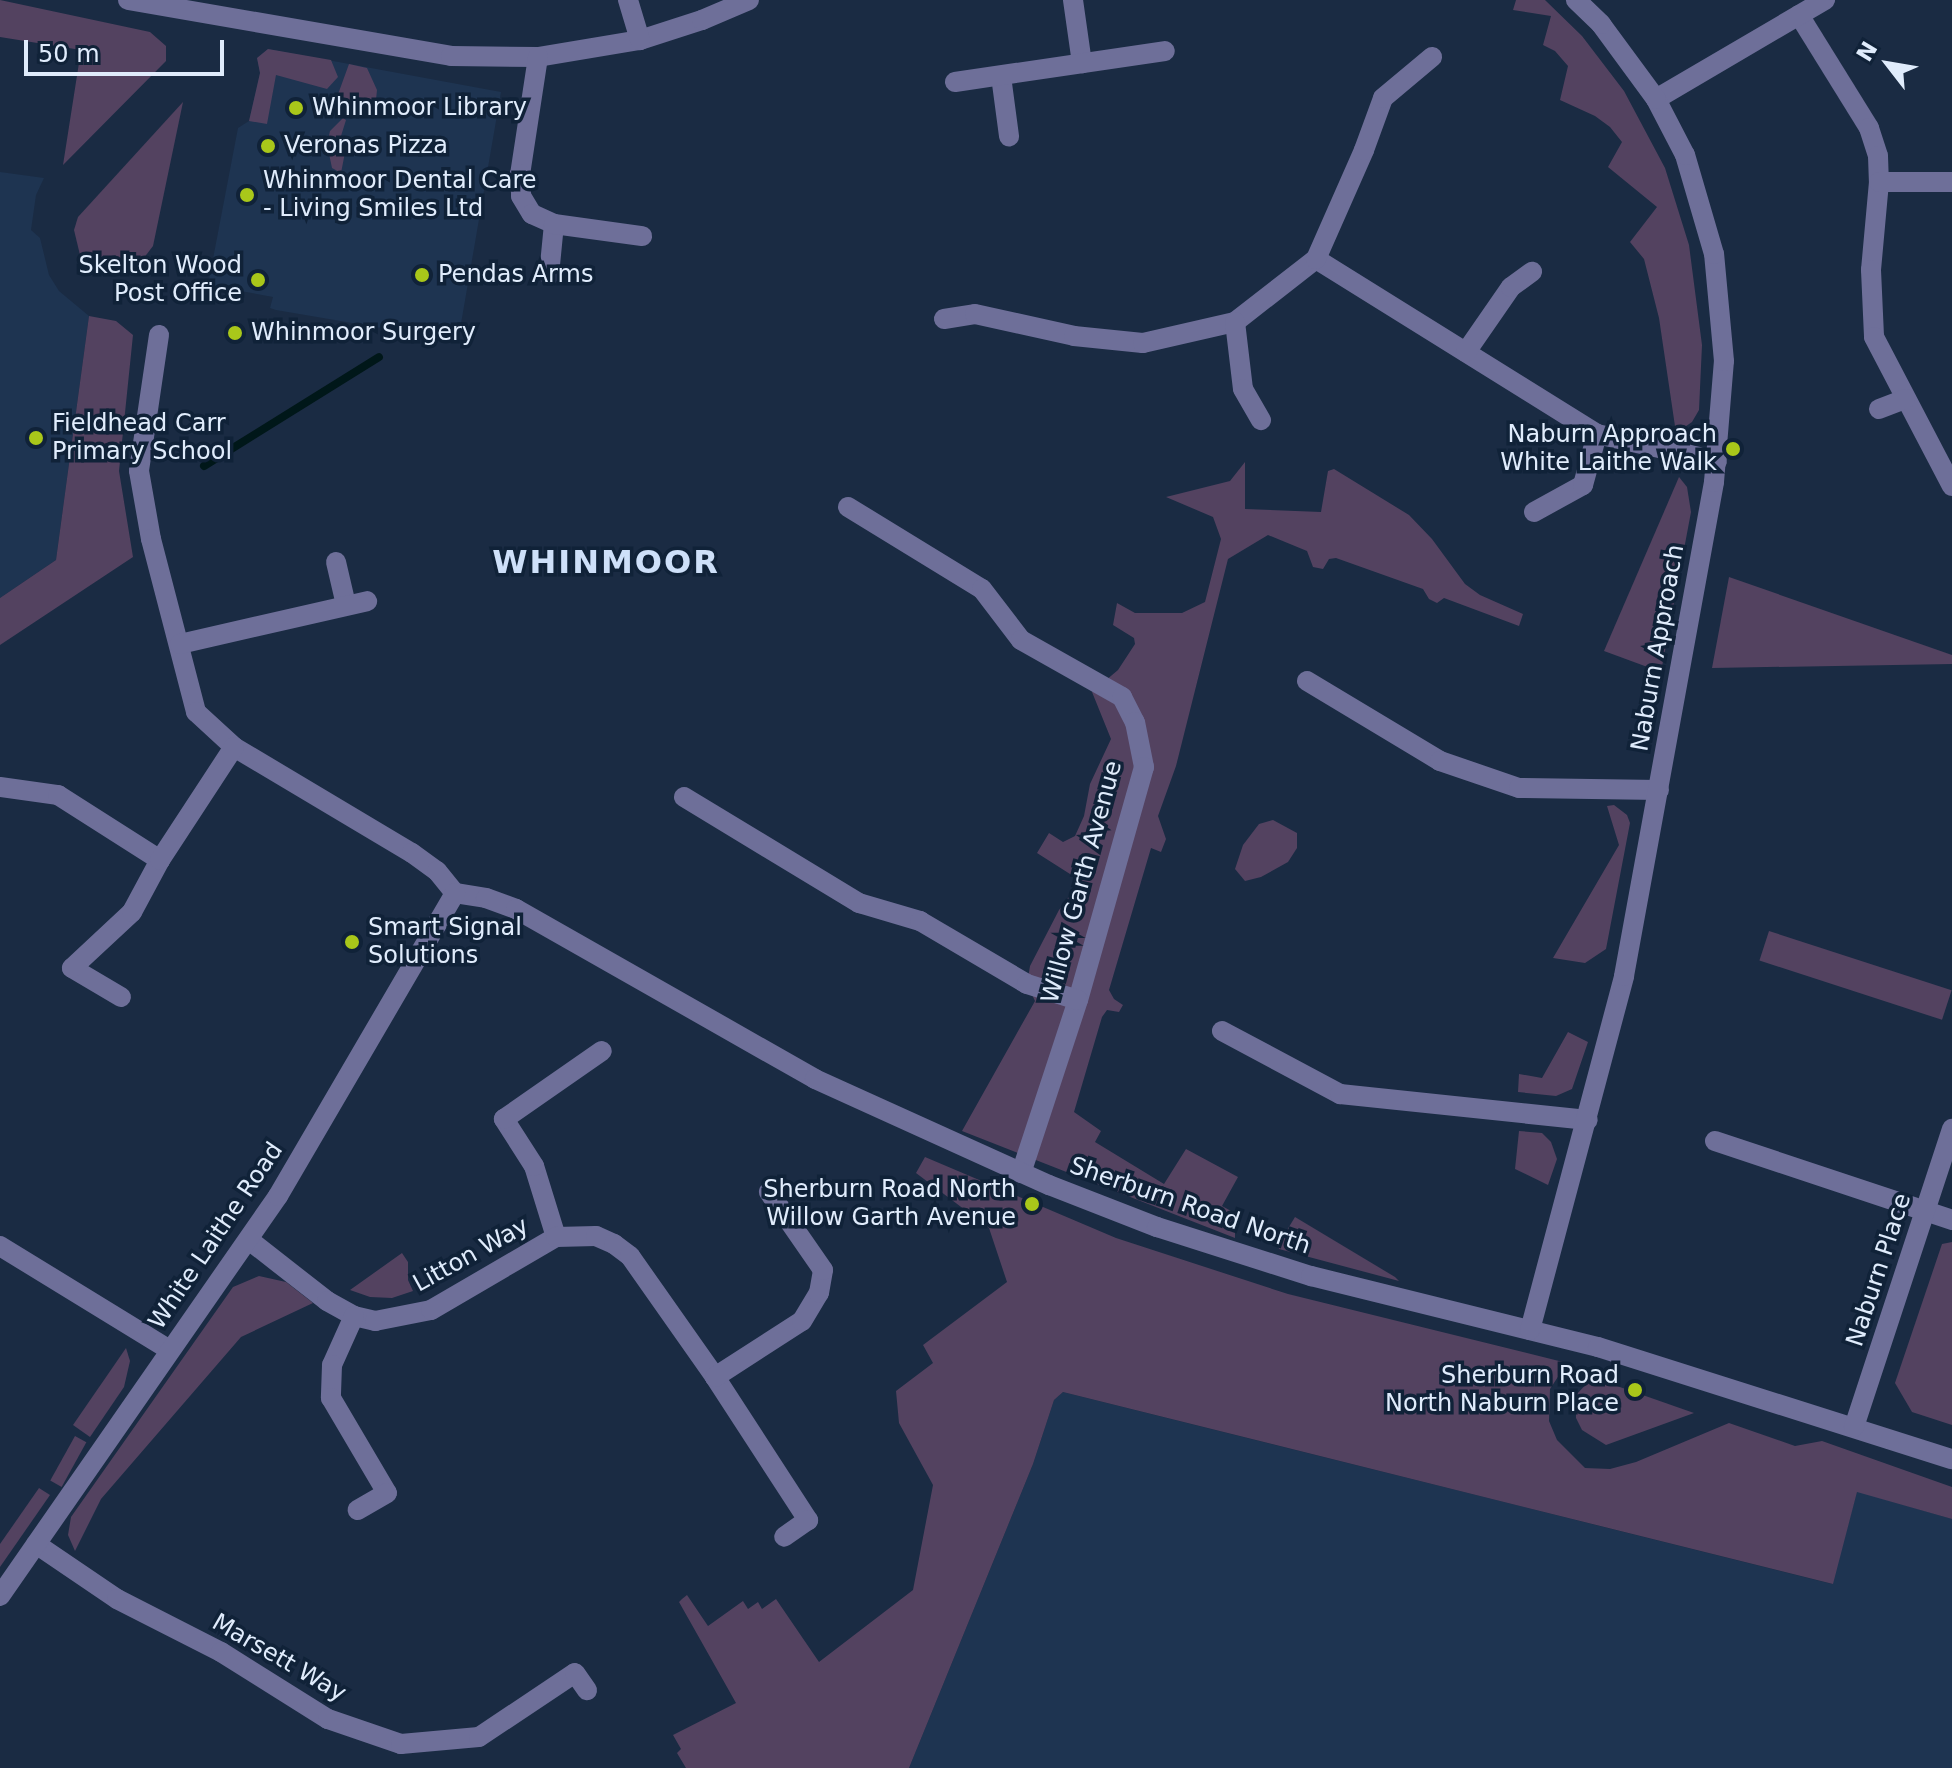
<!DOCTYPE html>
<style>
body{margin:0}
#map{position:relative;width:1952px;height:1768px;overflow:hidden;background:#1a2b43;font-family:"DejaVu Sans",sans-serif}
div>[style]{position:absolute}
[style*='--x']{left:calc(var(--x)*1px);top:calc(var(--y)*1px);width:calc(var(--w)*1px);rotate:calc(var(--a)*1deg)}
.built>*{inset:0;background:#1e3451}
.green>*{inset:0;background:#534260;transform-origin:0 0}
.stream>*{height:8px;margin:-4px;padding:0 4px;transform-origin:4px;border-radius:4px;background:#001719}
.minor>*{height:20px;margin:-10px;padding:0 10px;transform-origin:10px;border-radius:10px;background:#6e6f99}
.dots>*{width:22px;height:22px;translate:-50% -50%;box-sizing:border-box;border:4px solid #102238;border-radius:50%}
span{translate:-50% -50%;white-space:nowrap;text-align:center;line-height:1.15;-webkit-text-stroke:7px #102238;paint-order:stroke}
.poi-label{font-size:24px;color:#e0ecfc}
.left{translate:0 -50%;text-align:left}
.right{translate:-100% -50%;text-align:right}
.street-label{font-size:24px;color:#e0ecfc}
.district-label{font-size:32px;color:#cee0f9;font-weight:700;letter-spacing:2px}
.north{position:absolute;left:1848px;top:24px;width:80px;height:80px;-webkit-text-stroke:6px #102238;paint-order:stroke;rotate:301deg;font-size:22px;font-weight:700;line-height:32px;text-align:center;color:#e0ecfc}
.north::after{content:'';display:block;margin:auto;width:28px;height:36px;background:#e0ecfc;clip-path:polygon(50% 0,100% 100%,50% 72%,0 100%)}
.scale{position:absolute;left:24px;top:40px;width:200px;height:36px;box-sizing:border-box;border:4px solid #e0ecfc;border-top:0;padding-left:10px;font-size:24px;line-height:28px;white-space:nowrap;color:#e0ecfc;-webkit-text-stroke:6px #102238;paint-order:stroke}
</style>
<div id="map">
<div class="built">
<i style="clip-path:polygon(268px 49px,501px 92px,458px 341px,276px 310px,270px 308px,273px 297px,208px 285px,238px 128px,249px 121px,260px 73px,257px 58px)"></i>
<i style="clip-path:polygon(0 172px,44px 178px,36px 195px,31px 230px,40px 238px,49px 275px,59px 291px,89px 316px,56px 560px,0 598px)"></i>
<i style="clip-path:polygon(1063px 1392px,1832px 1584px,1857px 1491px,1952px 1519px,1952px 1768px,909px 1768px,1033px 1464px,1054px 1400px)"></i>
</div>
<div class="green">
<i style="clip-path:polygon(0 0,150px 32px,166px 46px,166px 61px,63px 165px,81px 50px,0 37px)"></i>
<i style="clip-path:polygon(1516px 0,1545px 0,1582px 36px,1624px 91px,1665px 168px,1689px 245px,1702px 345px,1699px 410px,1692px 422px,1676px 433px,1659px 318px,1644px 259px,1630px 242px,1657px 207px,1608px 167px,1622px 142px,1610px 127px,1595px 116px,1560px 100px,1568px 66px,1555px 51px,1543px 45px,1551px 16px,1513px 10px)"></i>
<i style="clip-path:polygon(268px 49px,331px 60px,338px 77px,327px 89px,276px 75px,267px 124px,249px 121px,260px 73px,257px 58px)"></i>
<i style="clip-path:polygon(349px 64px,367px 68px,377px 90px,376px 100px,356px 97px,353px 111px,345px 108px,337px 97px)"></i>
<i style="clip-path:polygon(183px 102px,153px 246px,137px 267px,126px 272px,100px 271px,80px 255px,74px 230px,78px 217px)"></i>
<i style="clip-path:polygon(343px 118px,346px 120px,341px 136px,348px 137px,341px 173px,332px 168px,327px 144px,330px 131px)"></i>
<i style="clip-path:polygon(89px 316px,116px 321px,133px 335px,119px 471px,133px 557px,0 645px,0 598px,56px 560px)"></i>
<i style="clip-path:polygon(1245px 462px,1245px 509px,1321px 512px,1328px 471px,1334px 469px,1409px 515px,1432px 539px,1465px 584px,1480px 595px,1523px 614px,1519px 626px,1444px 598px,1437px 603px,1429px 599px,1423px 589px,1336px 558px,1329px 559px,1323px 569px,1313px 567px,1307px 551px,1268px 535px,1228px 559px,1176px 766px,1158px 816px,1166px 839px,1161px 852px,1151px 848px,1109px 990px,1114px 999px,1123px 1005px,1119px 1012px,1107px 1010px,1102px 1017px,1074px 1112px,1101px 1131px,1095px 1142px,1164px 1184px,1186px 1149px,1238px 1177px,1222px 1206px,1240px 1216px,1235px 1225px,1235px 1238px,962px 1131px,1035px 1001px,1027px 984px,1030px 966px,1059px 910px,1081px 881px,1037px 853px,1049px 833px,1063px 842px,1075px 836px,1084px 816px,1090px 784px,1111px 739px,1092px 692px,1118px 670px,1135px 644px,1134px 638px,1113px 625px,1117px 603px,1135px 613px,1182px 613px,1205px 602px,1221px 539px,1213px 517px,1166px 497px,1230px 481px)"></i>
<i style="clip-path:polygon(1679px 477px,1687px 487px,1691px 512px,1661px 672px,1604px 651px)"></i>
<i style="clip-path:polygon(1729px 577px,1952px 655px,1952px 664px,1712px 668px)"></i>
<i style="clip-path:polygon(1614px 805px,1627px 815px,1630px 823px,1606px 949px,1585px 963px,1553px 958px,1619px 845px,1607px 806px)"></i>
<i style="clip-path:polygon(1273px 820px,1297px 833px,1297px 848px,1288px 862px,1261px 877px,1245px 881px,1235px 869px,1243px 845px,1259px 824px)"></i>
<i style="left:1769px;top:931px;width:192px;height:31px;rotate:18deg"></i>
<i style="clip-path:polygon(1568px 1032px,1588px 1042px,1572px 1089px,1556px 1096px,1518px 1092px,1519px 1074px,1542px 1078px)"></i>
<i style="clip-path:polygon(1519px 1131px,1542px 1133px,1551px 1142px,1557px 1159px,1548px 1185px,1515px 1169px)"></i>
<i style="clip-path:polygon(925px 1157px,1116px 1238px,1288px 1294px,1567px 1363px,1550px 1389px,1549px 1421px,1557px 1440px,1585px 1468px,1610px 1469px,1636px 1462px,1729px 1423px,1795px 1446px,1822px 1441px,1952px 1487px,1952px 1519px,1857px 1492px,1833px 1584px,1063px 1392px,1054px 1400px,1033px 1464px,909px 1768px,686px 1768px,677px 1753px,681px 1749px,673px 1735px,736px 1703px,679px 1602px,682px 1599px,687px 1595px,708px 1626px,743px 1601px,748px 1609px,758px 1602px,762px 1609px,776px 1599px,819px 1662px,913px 1590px,933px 1485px,899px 1423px,896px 1391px,933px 1363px,923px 1345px,1007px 1282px,989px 1228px,916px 1173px)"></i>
<i style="clip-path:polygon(1295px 1217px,1395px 1277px,1399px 1281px,1279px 1249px,1278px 1245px)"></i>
<i style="clip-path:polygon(1952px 1242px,1952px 1425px,1912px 1412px,1895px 1383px,1942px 1244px)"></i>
<i style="clip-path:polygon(402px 1253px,408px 1262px,408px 1280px,413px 1291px,392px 1298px,370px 1297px,350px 1290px)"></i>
<i style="clip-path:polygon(259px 1276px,286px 1282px,313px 1303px,241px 1337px,101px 1499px,75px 1551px,68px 1535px,71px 1517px,233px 1287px)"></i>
<i style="clip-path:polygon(126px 1348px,130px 1361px,124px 1387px,90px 1437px,73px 1425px)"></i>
<i style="clip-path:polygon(1592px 1378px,1597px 1379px,1694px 1413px,1606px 1445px,1582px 1430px,1576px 1418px,1576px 1395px)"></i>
<i style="left:75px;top:1436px;width:13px;height:51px;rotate:29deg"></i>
<i style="clip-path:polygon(39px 1488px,50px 1495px,0 1567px,0 1544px)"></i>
</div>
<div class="stream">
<i style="--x:204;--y:466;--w:206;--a:-31.9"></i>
</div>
<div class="minor">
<i style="--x:128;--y:0;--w:328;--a:9.8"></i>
<i style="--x:451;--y:56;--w:87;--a:0.7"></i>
<i style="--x:538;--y:57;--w:103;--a:-9.5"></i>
<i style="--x:640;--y:40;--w:65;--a:-17.9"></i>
<i style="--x:702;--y:20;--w:51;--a:-23.1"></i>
<i style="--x:628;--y:0;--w:42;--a:73.3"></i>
<i style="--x:1073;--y:0;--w:64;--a:81.9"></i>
<i style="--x:1799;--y:15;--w:133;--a:58.2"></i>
<i style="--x:1869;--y:128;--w:29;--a:72"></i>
<i style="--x:1878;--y:156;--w:26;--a:88"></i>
<i style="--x:1879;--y:182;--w:88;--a:95.2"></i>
<i style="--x:1871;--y:270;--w:67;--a:87.4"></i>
<i style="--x:1874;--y:337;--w:168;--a:62.4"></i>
<i style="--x:538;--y:57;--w:118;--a:98.7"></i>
<i style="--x:520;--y:174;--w:22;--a:87"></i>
<i style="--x:521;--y:196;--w:21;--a:59"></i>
<i style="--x:532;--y:214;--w:24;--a:24"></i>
<i style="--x:1001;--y:76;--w:61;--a:82.4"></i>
<i style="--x:955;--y:82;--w:212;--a:-8.4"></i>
<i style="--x:1656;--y:99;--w:196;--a:-30.4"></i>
<i style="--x:1879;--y:182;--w:73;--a:0"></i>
<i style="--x:1316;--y:259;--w:331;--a:31.9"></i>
<i style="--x:1597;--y:434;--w:123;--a:12.7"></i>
<i style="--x:549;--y:275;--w:51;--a:-84.4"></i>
<i style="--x:554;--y:224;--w:89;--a:7.8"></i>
<i style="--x:944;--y:319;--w:31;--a:-9"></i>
<i style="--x:975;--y:314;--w:101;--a:12.5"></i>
<i style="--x:1074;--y:336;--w:69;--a:5.8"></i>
<i style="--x:1143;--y:343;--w:94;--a:-12.9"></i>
<i style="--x:1235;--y:322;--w:103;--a:-37.9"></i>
<i style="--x:1316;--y:259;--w:119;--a:-66.2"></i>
<i style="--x:1364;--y:150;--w:55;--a:-69.9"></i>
<i style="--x:1383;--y:98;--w:64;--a:-39.9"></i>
<i style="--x:1235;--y:322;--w:67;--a:83.2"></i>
<i style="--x:1243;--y:389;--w:36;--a:60"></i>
<i style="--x:159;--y:335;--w:137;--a:98.4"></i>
<i style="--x:139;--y:471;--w:69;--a:80"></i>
<i style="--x:151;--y:539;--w:179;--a:75.4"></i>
<i style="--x:196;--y:712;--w:52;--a:42.6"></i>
<i style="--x:234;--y:747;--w:207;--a:30.8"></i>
<i style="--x:412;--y:853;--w:31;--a:36"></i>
<i style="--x:437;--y:871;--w:28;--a:51"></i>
<i style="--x:1466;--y:352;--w:79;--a:-55.3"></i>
<i style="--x:1511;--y:287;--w:26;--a:-36"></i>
<i style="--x:1879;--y:409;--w:28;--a:-21"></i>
<i style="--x:848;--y:507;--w:157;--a:31.5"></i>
<i style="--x:982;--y:589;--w:64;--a:52.6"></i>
<i style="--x:1021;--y:640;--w:116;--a:29.4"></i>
<i style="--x:1122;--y:697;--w:28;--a:63"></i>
<i style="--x:1135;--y:722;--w:46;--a:78.7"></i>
<i style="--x:1144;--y:767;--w:242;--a:105.8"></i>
<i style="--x:1078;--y:1000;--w:182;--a:108.2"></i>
<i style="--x:1534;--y:512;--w:56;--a:-28.9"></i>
<i style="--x:1583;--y:485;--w:53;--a:-74.6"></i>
<i style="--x:336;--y:562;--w:44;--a:76.9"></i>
<i style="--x:180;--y:644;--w:192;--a:-12.9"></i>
<i style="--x:1307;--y:681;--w:155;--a:31"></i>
<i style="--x:1440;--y:761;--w:83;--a:18.9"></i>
<i style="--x:1519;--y:788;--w:140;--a:0.8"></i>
<i style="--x:0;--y:787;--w:59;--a:7.9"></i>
<i style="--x:58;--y:795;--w:121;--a:32.5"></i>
<i style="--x:684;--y:797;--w:205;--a:31.2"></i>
<i style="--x:859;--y:903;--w:64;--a:16.4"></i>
<i style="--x:920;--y:921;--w:124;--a:30.5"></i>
<i style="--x:1027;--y:984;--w:53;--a:17.4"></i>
<i style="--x:455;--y:893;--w:31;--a:9"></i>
<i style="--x:486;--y:898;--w:32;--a:20"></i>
<i style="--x:516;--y:909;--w:344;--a:29.6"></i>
<i style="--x:815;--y:1079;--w:257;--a:24.4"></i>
<i style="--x:1049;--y:1185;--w:116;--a:21.3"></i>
<i style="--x:1157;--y:1227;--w:162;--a:17.7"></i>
<i style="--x:1311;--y:1276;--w:296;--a:13.9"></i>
<i style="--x:1598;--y:1347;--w:371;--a:17.6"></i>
<i style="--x:121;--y:997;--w:57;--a:-149.4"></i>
<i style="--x:72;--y:968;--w:82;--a:-43"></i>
<i style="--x:132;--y:912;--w:59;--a:-61.7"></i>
<i style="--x:160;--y:860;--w:135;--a:-56.8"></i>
<i style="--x:1222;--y:1031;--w:134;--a:28.1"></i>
<i style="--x:1340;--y:1094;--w:249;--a:6"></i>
<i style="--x:1715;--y:1141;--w:250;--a:18.4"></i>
<i style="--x:556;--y:1237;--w:74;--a:-107.2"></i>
<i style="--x:534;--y:1166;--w:56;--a:-122.6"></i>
<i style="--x:504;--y:1119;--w:119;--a:-34.8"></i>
<i style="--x:249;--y:1240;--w:99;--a:38"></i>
<i style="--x:327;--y:1301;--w:31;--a:29"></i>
<i style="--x:354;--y:1316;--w:22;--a:13"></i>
<i style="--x:375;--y:1321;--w:57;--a:-11.1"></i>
<i style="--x:431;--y:1310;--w:145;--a:-30.3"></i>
<i style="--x:556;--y:1237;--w:40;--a:-1.4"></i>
<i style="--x:596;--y:1236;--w:20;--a:24"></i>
<i style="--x:614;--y:1244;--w:20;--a:37"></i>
<i style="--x:630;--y:1256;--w:148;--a:54.9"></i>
<i style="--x:715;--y:1377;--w:171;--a:57"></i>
<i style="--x:808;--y:1520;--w:29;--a:145"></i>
<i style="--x:0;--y:1246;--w:199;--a:31.5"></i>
<i style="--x:354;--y:1316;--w:54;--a:114.2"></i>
<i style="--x:332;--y:1365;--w:33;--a:92"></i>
<i style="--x:331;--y:1398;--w:110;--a:59.5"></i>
<i style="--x:387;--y:1493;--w:34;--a:150"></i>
<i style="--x:1530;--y:1330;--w:366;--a:-75.1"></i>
<i style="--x:1624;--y:976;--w:502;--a:-79.67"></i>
<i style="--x:1714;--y:482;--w:121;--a:-85.3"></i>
<i style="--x:1724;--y:361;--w:107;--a:-95.3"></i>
<i style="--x:1714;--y:254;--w:103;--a:-106.3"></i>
<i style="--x:1685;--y:155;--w:63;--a:-117.4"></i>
<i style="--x:1656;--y:99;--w:93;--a:-126.3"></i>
<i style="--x:1601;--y:24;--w:35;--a:-136"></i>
<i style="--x:715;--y:1377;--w:103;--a:-32.8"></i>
<i style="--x:802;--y:1321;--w:33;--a:-59"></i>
<i style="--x:819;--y:1293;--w:23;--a:-80"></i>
<i style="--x:823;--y:1270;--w:95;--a:-124.7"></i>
<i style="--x:1854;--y:1427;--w:314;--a:-71.8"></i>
<i style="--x:36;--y:1544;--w:98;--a:34.2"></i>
<i style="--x:117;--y:1599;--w:117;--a:27"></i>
<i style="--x:221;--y:1652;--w:126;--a:32.1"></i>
<i style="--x:328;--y:1719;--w:77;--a:18.9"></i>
<i style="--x:401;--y:1744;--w:78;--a:-5.1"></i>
<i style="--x:479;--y:1737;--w:115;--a:-33.7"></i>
<i style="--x:575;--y:1673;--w:21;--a:55"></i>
<i style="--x:0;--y:1596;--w:487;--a:-55.2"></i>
<i style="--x:278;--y:1196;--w:351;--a:-59.7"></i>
</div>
<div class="dots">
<i style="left:296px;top:108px;background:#a9c71a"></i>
<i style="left:268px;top:146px;background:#a9c71a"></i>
<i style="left:247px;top:195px;background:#a9c71a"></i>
<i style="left:422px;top:275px;background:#a9c71a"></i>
<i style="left:258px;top:280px;background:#a9c71a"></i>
<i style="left:235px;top:333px;background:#a9c71a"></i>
<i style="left:36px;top:438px;background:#a9c71a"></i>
<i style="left:1733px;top:449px;background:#a9c71a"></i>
<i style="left:352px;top:942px;background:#a9c71a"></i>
<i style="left:1032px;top:1204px;background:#a9c71a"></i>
<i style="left:1635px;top:1390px;background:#a9c71a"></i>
</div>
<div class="poi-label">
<span class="left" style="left:312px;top:108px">Whinmoor Library</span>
<span class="left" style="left:284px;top:146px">Veronas Pizza</span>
<span class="left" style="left:263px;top:195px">Whinmoor Dental Care<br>- Living Smiles Ltd</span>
<span class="right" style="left:242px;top:280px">Skelton Wood<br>Post Office</span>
<span class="left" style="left:438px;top:275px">Pendas Arms</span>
<span class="left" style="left:251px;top:333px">Whinmoor Surgery</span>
<span class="left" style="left:52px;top:438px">Fieldhead Carr<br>Primary School</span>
<span class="right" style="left:1717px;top:449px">Naburn Approach<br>White Laithe Walk</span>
<span class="left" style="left:368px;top:942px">Smart Signal<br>Solutions</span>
<span class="right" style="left:1016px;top:1204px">Sherburn Road North<br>Willow Garth Avenue</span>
<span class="right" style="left:1619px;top:1390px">Sherburn Road<br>North Naburn Place</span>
</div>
<div class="street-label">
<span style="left:1658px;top:648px;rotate:-80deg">Naburn Approach</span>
<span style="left:1082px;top:882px;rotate:-75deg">Willow Garth Avenue</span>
<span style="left:1190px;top:1206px;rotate:19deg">Sherburn Road North</span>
<span style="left:216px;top:1236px;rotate:-56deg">White Laithe Road</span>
<span style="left:471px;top:1255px;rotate:-29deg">Litton Way</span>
<span style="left:1879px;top:1270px;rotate:-72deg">Naburn Place</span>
<span style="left:279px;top:1658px;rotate:30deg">Marsett Way</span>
</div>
<div class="district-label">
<span style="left:606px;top:562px">WHINMOOR</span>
</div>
<div class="north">N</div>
<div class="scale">50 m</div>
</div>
